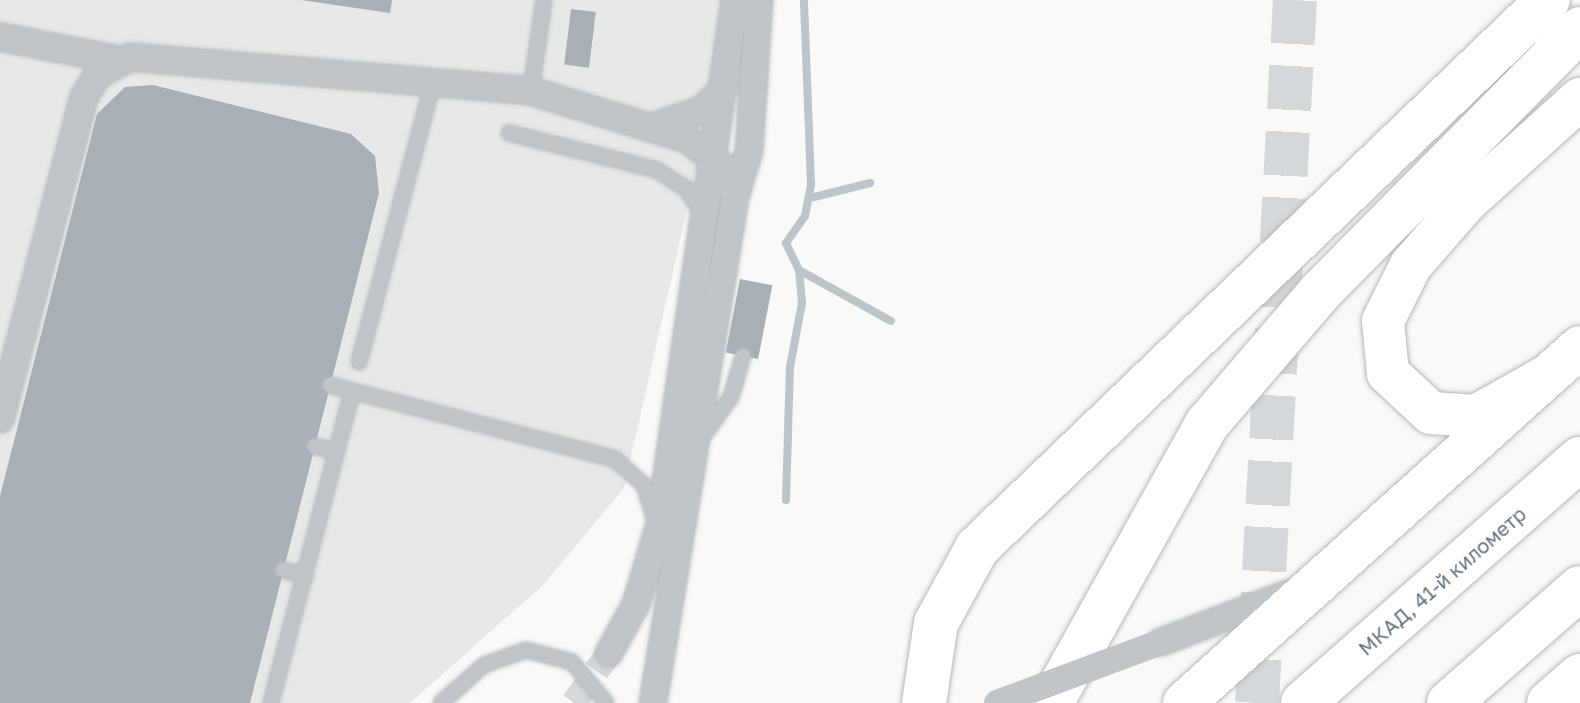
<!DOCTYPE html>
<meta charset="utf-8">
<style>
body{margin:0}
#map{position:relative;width:1580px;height:703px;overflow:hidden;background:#f9f9f7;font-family:"Golos Text",sans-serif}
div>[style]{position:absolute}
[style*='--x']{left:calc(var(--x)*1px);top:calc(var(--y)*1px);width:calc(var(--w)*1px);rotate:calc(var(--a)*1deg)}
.built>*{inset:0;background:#e7e8e8}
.stream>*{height:8px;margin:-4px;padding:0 4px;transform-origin:4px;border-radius:4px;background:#bbc5ca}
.building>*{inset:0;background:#a8b0b6;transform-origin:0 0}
.minor-tunnel>*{height:26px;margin-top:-13px;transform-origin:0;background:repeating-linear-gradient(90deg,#d4d8da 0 26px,transparent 0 39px)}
.trunk-tunnel>*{height:44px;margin-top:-22px;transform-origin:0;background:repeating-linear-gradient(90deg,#d4d8da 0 44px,transparent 0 66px)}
.roads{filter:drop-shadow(0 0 2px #b4b9bd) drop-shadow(0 0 2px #b4b9bd)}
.service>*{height:14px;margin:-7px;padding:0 7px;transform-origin:7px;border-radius:7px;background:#c0c5c9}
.minor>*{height:26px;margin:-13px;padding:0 13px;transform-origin:13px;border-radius:13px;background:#c0c5c9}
.primary>*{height:42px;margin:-21px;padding:0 21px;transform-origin:21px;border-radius:21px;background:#fff}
.trunk>*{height:44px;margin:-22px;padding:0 22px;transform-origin:22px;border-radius:22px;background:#fff}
.minor-bridge>*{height:26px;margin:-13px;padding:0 13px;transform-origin:13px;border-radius:13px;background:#c0c5c9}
span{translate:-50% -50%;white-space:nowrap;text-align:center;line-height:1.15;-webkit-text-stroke:8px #fff;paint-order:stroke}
.street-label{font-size:20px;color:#667481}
</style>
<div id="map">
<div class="built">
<i style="clip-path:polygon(0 0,722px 0,712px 99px,624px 488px,543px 585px,410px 703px,0 703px)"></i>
</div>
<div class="stream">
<i style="--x:810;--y:198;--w:62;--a:-14"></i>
<i style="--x:799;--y:270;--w:105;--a:29"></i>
<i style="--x:786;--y:500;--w:133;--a:-88.3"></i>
<i style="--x:790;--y:367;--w:65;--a:-79.4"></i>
<i style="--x:802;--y:303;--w:33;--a:-95"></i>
<i style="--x:799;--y:270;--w:30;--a:-116"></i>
<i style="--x:786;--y:243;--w:33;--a:-55"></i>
<i style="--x:805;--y:216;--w:33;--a:-79"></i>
<i style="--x:811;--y:184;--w:184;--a:-92.2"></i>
</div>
<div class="building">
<i style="clip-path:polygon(301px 0,392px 0,390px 13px)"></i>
<i style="left:571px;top:9px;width:25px;height:56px;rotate:7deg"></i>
<i style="clip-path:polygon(153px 85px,351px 134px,375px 156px,379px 193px,250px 703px,0 703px,0 496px,97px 114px,125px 87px)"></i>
<i style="left:740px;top:279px;width:33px;height:75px;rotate:11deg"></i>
</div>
<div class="minor-tunnel">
<i style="--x:574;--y:703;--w:61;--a:-55"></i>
</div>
<div class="trunk-tunnel">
<i style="--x:1257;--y:703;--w:704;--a:-86.91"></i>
</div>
<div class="roads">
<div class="service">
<i style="--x:531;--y:91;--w:92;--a:-81.9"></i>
<i style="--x:509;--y:133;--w:153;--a:14"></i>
<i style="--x:657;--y:170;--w:37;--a:33"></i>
<i style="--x:688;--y:190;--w:25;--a:61"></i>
<i style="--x:359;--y:362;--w:290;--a:-75.2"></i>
<i style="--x:330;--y:385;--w:23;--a:15"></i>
<i style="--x:701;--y:439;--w:52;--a:-54.5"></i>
<i style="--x:731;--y:397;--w:43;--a:-73.7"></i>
<i style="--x:315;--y:446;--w:22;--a:16"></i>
<i style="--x:283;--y:570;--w:23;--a:13"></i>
<i style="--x:271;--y:703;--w:322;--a:-75.4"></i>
<i style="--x:352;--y:391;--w:272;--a:14.5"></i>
<i style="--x:615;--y:459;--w:39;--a:42"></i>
<i style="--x:644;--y:485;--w:34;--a:73"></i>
<i style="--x:441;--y:703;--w:57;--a:-41.5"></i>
<i style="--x:484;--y:665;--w:45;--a:-19.7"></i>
<i style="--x:526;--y:650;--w:48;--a:14.6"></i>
<i style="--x:572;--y:662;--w:53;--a:50.3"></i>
</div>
<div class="minor">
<i style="--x:0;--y:37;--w:120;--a:11"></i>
<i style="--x:659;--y:125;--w:46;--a:-19.2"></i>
<i style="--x:702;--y:110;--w:33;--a:-45"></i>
<i style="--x:0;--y:419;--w:333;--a:-75.4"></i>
<i style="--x:84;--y:97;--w:26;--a:-58"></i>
<i style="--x:98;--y:75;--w:37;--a:-29"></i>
<i style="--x:130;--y:57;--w:402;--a:4.8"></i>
<i style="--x:531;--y:91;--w:163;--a:17.1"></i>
<i style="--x:687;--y:139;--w:48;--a:37.3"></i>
<i style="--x:725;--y:168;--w:31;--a:71"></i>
<i style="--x:1161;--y:642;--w:143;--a:-20.8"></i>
<i style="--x:609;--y:653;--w:56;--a:-61.1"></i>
<i style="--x:636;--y:604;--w:84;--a:-73.3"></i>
<i style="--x:660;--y:524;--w:529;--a:-81.85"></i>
<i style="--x:653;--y:703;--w:513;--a:-80.79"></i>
<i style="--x:735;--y:197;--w:48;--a:-73.1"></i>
<i style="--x:749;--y:151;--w:151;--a:-86.2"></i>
</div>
<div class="primary">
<i style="--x:1547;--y:376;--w:81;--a:150.6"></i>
<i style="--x:1476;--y:416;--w:45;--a:-176.2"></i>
<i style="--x:1431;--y:413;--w:59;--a:-137.1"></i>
<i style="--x:1388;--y:373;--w:52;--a:-95.5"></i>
<i style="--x:1383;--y:321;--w:63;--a:-63.4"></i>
<i style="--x:1411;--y:265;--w:84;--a:-48.9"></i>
<i style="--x:1466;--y:202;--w:154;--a:-42.1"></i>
<i style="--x:1184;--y:703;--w:532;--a:-41.96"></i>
</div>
<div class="trunk">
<i style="--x:924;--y:703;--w:81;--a:-81.5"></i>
<i style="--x:936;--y:623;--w:85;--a:-61.3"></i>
<i style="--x:977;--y:548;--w:791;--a:-43.82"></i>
<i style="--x:1051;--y:703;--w:320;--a:-60.8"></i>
<i style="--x:1207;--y:424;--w:174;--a:-49.4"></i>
<i style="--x:1320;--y:292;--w:370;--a:-45.3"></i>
<i style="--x:1303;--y:703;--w:369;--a:-41.4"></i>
<i style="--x:1449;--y:703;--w:174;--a:-41.3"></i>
<i style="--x:1549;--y:703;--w:41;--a:-41.1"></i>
</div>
</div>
<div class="minor-bridge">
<i style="--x:997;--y:703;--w:175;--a:-20.4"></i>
</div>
<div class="street-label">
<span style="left:1442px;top:581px;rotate:-41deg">МКАД, 41-й километр</span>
</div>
</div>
